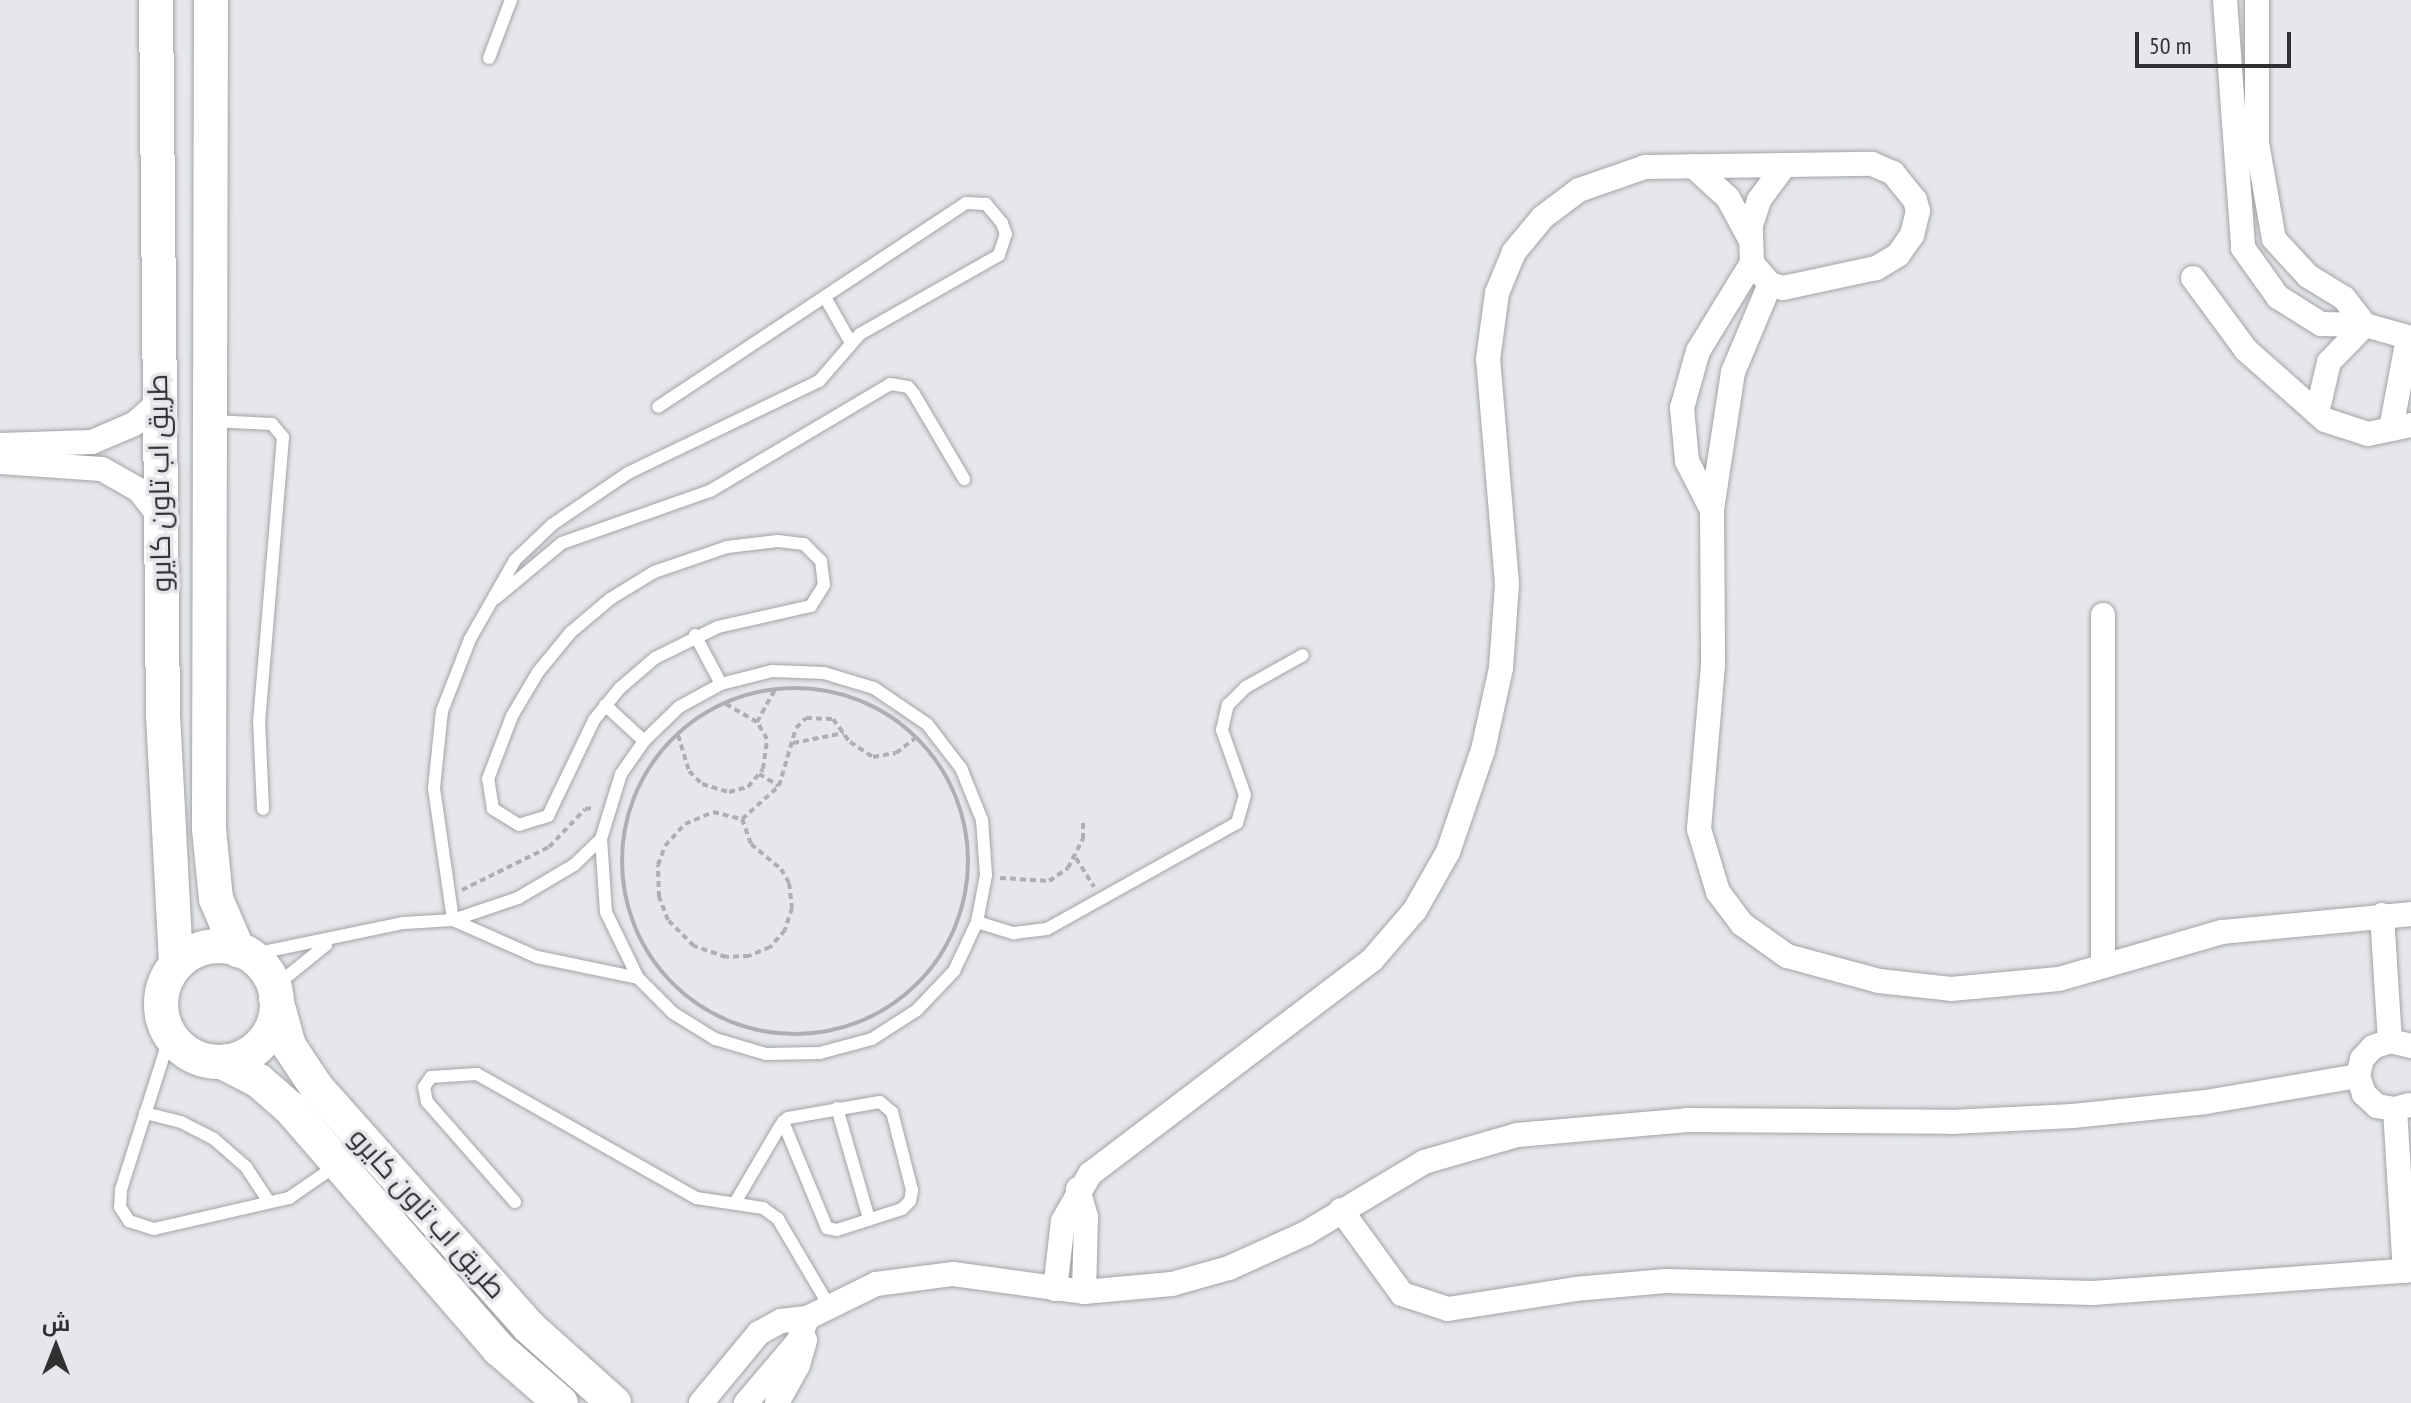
<!DOCTYPE html>
<meta charset="utf-8">
<style>
body{margin:0}
#map{position:relative;width:2411px;height:1403px;overflow:hidden;background:#e5e7ea;font-family:"PT Sans Narrow",Cairo,sans-serif}
div>[style]{position:absolute}
[style*='--x']{left:calc(var(--x)*1px);top:calc(var(--y)*1px);width:calc(var(--w)*1px);rotate:calc(var(--a)*1deg)}
.path>*{height:4px;margin-top:-2px;transform-origin:0;background:repeating-linear-gradient(90deg,#aeafb2 0 6px,transparent 0 10px)}
.path>.ring{margin:-2px;padding:0;box-sizing:content-box;background:none;border:4px solid #aeafb2;border-radius:50%}
.roads{filter:drop-shadow(0 0 2px #a2a4a7) drop-shadow(0 0 2px #a2a4a7)}
.lane>*{height:12px;margin:-6px;padding:0 6px;transform-origin:6px;border-radius:6px;background:#fff}
.street>*{height:24px;margin:-12px;padding:0 12px;transform-origin:12px;border-radius:12px;background:#fff}
.secondary>*{height:34px;margin:-17px;padding:0 17px;transform-origin:17px;border-radius:17px;background:#fff}
.secondary>.ring{margin:-17px;padding:0;box-sizing:content-box;background:none;border:34px solid #fff;border-radius:50%}
span{translate:-50% -50%;white-space:nowrap;text-align:center;line-height:1.15;-webkit-text-stroke:7px #e5e7ea;paint-order:stroke}
.street-label{font-size:28px;color:#2f3031}
.north{position:absolute;left:16px;top:1307px;width:80px;height:80px;-webkit-text-stroke:6px #e5e7ea;paint-order:stroke;rotate:0deg;font-size:22px;font-weight:700;line-height:32px;text-align:center;color:#2f3031}
.north::after{content:'';display:block;margin:auto;width:28px;height:36px;background:#2f3031;clip-path:polygon(50% 0,100% 100%,50% 72%,0 100%)}
.scale{position:absolute;left:2135px;top:32px;width:156px;height:36px;box-sizing:border-box;border:4px solid #2f3031;border-top:0;padding-left:10px;font-size:24px;line-height:28px;white-space:nowrap;color:#2f3031;-webkit-text-stroke:6px #e5e7ea;paint-order:stroke}
</style>
<div id="map">
<div class="path">
<i class="ring" style="left:622px;top:688px;width:342px;height:342px"></i>
<i style="--x:757;--y:722;--w:38;--a:-61"></i>
<i style="--x:678;--y:735;--w:38;--a:73"></i>
<i style="--x:689;--y:771;--w:18;--a:45"></i>
<i style="--x:702;--y:784;--w:28;--a:17"></i>
<i style="--x:729;--y:792;--w:20;--a:-15"></i>
<i style="--x:748;--y:787;--w:23;--a:-50"></i>
<i style="--x:763;--y:769;--w:30;--a:-82"></i>
<i style="--x:767;--y:739;--w:20;--a:-120"></i>
<i style="--x:757;--y:722;--w:36;--a:-150"></i>
<i style="--x:793;--y:743;--w:52;--a:-11.1"></i>
<i style="--x:759;--y:774;--w:23;--a:31"></i>
<i style="--x:713;--y:812;--w:30;--a:14"></i>
<i style="--x:742;--y:819;--w:27;--a:70"></i>
<i style="--x:751;--y:844;--w:39;--a:40"></i>
<i style="--x:781;--y:869;--w:16;--a:60"></i>
<i style="--x:789;--y:883;--w:25;--a:83"></i>
<i style="--x:792;--y:908;--w:23;--a:108"></i>
<i style="--x:785;--y:930;--w:23;--a:131"></i>
<i style="--x:770;--y:947;--w:23;--a:157"></i>
<i style="--x:749;--y:956;--w:23;--a:178"></i>
<i style="--x:726;--y:957;--w:34;--a:-161"></i>
<i style="--x:694;--y:946;--w:37;--a:-135"></i>
<i style="--x:668;--y:920;--w:25;--a:-111"></i>
<i style="--x:659;--y:897;--w:32;--a:-92"></i>
<i style="--x:658;--y:865;--w:20;--a:-70"></i>
<i style="--x:665;--y:846;--w:30;--a:-48"></i>
<i style="--x:685;--y:824;--w:30;--a:-23"></i>
<i style="--x:742;--y:819;--w:50;--a:-41.7"></i>
<i style="--x:779;--y:786;--w:60;--a:-73.7"></i>
<i style="--x:796;--y:728;--w:14;--a:-45"></i>
<i style="--x:806;--y:718;--w:27;--a:2"></i>
<i style="--x:833;--y:719;--w:29;--a:54"></i>
<i style="--x:850;--y:742;--w:27;--a:33"></i>
<i style="--x:873;--y:757;--w:23;--a:-10"></i>
<i style="--x:896;--y:753;--w:24;--a:-38"></i>
<i style="--x:1076;--y:858;--w:34;--a:58"></i>
<i style="--x:1000;--y:878;--w:49;--a:3.5"></i>
<i style="--x:1049;--y:881;--w:23;--a:-34"></i>
<i style="--x:1068;--y:868;--w:33;--a:-63"></i>
<i style="--x:1083;--y:839;--w:20;--a:-90"></i>
<i style="--x:462;--y:890;--w:97;--a:-26.3"></i>
<i style="--x:549;--y:847;--w:52;--a:-46.5"></i>
<i style="--x:585;--y:809;--w:9;--a:-6"></i>
</div>
<div class="roads">
<div class="lane">
<i style="--x:489;--y:58;--w:62;--a:-69.2"></i>
<i style="--x:826;--y:299;--w:48;--a:60.3"></i>
<i style="--x:213;--y:421;--w:59;--a:2.9"></i>
<i style="--x:272;--y:424;--w:17;--a:50"></i>
<i style="--x:283;--y:437;--w:284;--a:94.8"></i>
<i style="--x:259;--y:720;--w:89;--a:87.4"></i>
<i style="--x:778;--y:541;--w:26;--a:7"></i>
<i style="--x:804;--y:544;--w:24;--a:45"></i>
<i style="--x:821;--y:561;--w:24;--a:83"></i>
<i style="--x:824;--y:585;--w:25;--a:122"></i>
<i style="--x:811;--y:606;--w:95;--a:167.3"></i>
<i style="--x:718;--y:627;--w:70;--a:153.8"></i>
<i style="--x:655;--y:658;--w:46;--a:139.4"></i>
<i style="--x:620;--y:688;--w:41;--a:129.1"></i>
<i style="--x:594;--y:720;--w:106;--a:115.6"></i>
<i style="--x:548;--y:816;--w:30;--a:163"></i>
<i style="--x:519;--y:825;--w:31;--a:-148"></i>
<i style="--x:493;--y:809;--w:30;--a:-99"></i>
<i style="--x:488;--y:779;--w:67;--a:-69.1"></i>
<i style="--x:512;--y:716;--w:51;--a:-59.4"></i>
<i style="--x:538;--y:672;--w:52;--a:-50.5"></i>
<i style="--x:571;--y:632;--w:51;--a:-40.2"></i>
<i style="--x:610;--y:599;--w:52;--a:-31.5"></i>
<i style="--x:654;--y:572;--w:77;--a:-18.9"></i>
<i style="--x:727;--y:547;--w:51;--a:-6.7"></i>
<i style="--x:496;--y:598;--w:86;--a:-39.8"></i>
<i style="--x:562;--y:543;--w:157;--a:-19.4"></i>
<i style="--x:710;--y:491;--w:209;--a:-30.7"></i>
<i style="--x:890;--y:384;--w:18;--a:9"></i>
<i style="--x:908;--y:387;--w:9;--a:49"></i>
<i style="--x:914;--y:394;--w:99;--a:59.5"></i>
<i style="--x:695;--y:635;--w:55;--a:62"></i>
<i style="--x:605;--y:705;--w:53;--a:42.7"></i>
<i style="--x:453;--y:920;--w:133;--a:-98.2"></i>
<i style="--x:434;--y:788;--w:77;--a:-84.1"></i>
<i style="--x:442;--y:711;--w:77;--a:-68.7"></i>
<i style="--x:470;--y:639;--w:91;--a:-60.3"></i>
<i style="--x:515;--y:560;--w:52;--a:-43.5"></i>
<i style="--x:553;--y:524;--w:91;--a:-34.2"></i>
<i style="--x:628;--y:473;--w:212;--a:-25.7"></i>
<i style="--x:819;--y:381;--w:62;--a:-48.9"></i>
<i style="--x:860;--y:334;--w:160;--a:-29.6"></i>
<i style="--x:999;--y:255;--w:22;--a:-72"></i>
<i style="--x:1006;--y:234;--w:12;--a:-110"></i>
<i style="--x:1002;--y:223;--w:25;--a:-130"></i>
<i style="--x:986;--y:204;--w:20;--a:-177"></i>
<i style="--x:966;--y:203;--w:369;--a:146.5"></i>
<i style="--x:453;--y:920;--w:92;--a:23.8"></i>
<i style="--x:537;--y:957;--w:103;--a:11.7"></i>
<i style="--x:977;--y:922;--w:39;--a:17"></i>
<i style="--x:1014;--y:933;--w:33;--a:-7"></i>
<i style="--x:1047;--y:929;--w:218;--a:-29.2"></i>
<i style="--x:1237;--y:823;--w:29;--a:-74"></i>
<i style="--x:1245;--y:795;--w:69;--a:-109.5"></i>
<i style="--x:1222;--y:730;--w:26;--a:-77"></i>
<i style="--x:1228;--y:705;--w:25;--a:-45"></i>
<i style="--x:1246;--y:687;--w:65;--a:-29.3"></i>
<i style="--x:249;--y:955;--w:158;--a:-11.7"></i>
<i style="--x:404;--y:923;--w:49;--a:-3.5"></i>
<i style="--x:453;--y:920;--w:69;--a:-18.7"></i>
<i style="--x:518;--y:898;--w:65;--a:-30.5"></i>
<i style="--x:574;--y:865;--w:37;--a:-44"></i>
<i style="--x:601;--y:839;--w:68;--a:-72.9"></i>
<i style="--x:621;--y:774;--w:40;--a:-55.1"></i>
<i style="--x:644;--y:741;--w:49;--a:-44.2"></i>
<i style="--x:679;--y:707;--w:48;--a:-28.7"></i>
<i style="--x:721;--y:684;--w:53;--a:-14.3"></i>
<i style="--x:772;--y:671;--w:52;--a:2.2"></i>
<i style="--x:824;--y:673;--w:52;--a:16.7"></i>
<i style="--x:874;--y:688;--w:64;--a:34.2"></i>
<i style="--x:927;--y:724;--w:56;--a:52.3"></i>
<i style="--x:961;--y:768;--w:56;--a:68"></i>
<i style="--x:982;--y:820;--w:55;--a:85.8"></i>
<i style="--x:986;--y:875;--w:48;--a:100.8"></i>
<i style="--x:977;--y:922;--w:54;--a:115.1"></i>
<i style="--x:954;--y:971;--w:54;--a:133.5"></i>
<i style="--x:917;--y:1010;--w:54;--a:147.2"></i>
<i style="--x:872;--y:1039;--w:54;--a:164.9"></i>
<i style="--x:820;--y:1053;--w:54;--a:178.9"></i>
<i style="--x:766;--y:1054;--w:53;--a:-163.6"></i>
<i style="--x:715;--y:1039;--w:49;--a:-148.2"></i>
<i style="--x:673;--y:1013;--w:49;--a:-135"></i>
<i style="--x:638;--y:978;--w:73;--a:-115.9"></i>
<i style="--x:606;--y:912;--w:73;--a:-93.9"></i>
<i style="--x:274;--y:987;--w:67;--a:-38.9"></i>
<i style="--x:170;--y:1036;--w:162;--a:107.7"></i>
<i style="--x:121;--y:1190;--w:17;--a:93"></i>
<i style="--x:120;--y:1207;--w:17;--a:57"></i>
<i style="--x:129;--y:1221;--w:26;--a:18"></i>
<i style="--x:154;--y:1229;--w:139;--a:-12.9"></i>
<i style="--x:289;--y:1198;--w:58;--a:-34.5"></i>
<i style="--x:837;--y:1108;--w:116;--a:73.9"></i>
<i style="--x:145;--y:1113;--w:37;--a:14"></i>
<i style="--x:181;--y:1122;--w:37;--a:27"></i>
<i style="--x:214;--y:1139;--w:43;--a:41.2"></i>
<i style="--x:246;--y:1167;--w:42;--a:56.7"></i>
<i style="--x:736;--y:1201;--w:85;--a:-59.5"></i>
<i style="--x:779;--y:1128;--w:7;--a:-56"></i>
<i style="--x:783;--y:1122;--w:6;--a:-39"></i>
<i style="--x:788;--y:1118;--w:93;--a:-9.9"></i>
<i style="--x:880;--y:1102;--w:16;--a:40"></i>
<i style="--x:892;--y:1112;--w:81;--a:75.6"></i>
<i style="--x:912;--y:1190;--w:11;--a:100"></i>
<i style="--x:910;--y:1201;--w:11;--a:135"></i>
<i style="--x:902;--y:1209;--w:68;--a:162.1"></i>
<i style="--x:837;--y:1230;--w:10;--a:-169"></i>
<i style="--x:827;--y:1228;--w:115;--a:-112.5"></i>
<i style="--x:515;--y:1202;--w:133;--a:-131.3"></i>
<i style="--x:427;--y:1102;--w:15;--a:-101"></i>
<i style="--x:424;--y:1087;--w:12;--a:-55"></i>
<i style="--x:431;--y:1077;--w:46;--a:-3.7"></i>
<i style="--x:477;--y:1074;--w:252;--a:29.5"></i>
<i style="--x:696;--y:1198;--w:68;--a:8.5"></i>
<i style="--x:763;--y:1208;--w:19;--a:36"></i>
<i style="--x:778;--y:1219;--w:99;--a:59.5"></i>
</div>
<div class="street">
<i style="--x:2225;--y:0;--w:249;--a:85.8"></i>
<i style="--x:2243;--y:248;--w:60;--a:54.5"></i>
<i style="--x:2278;--y:297;--w:51;--a:32.1"></i>
<i style="--x:2321;--y:324;--w:44;--a:1.3"></i>
<i style="--x:2365;--y:325;--w:48;--a:15.8"></i>
<i style="--x:2257;--y:0;--w:143;--a:90"></i>
<i style="--x:2257;--y:143;--w:97;--a:80"></i>
<i style="--x:2274;--y:239;--w:50;--a:47.4"></i>
<i style="--x:2308;--y:276;--w:42;--a:31.4"></i>
<i style="--x:2344;--y:298;--w:34;--a:52"></i>
<i style="--x:1693;--y:166;--w:47;--a:42.4"></i>
<i style="--x:1728;--y:198;--w:47;--a:61.8"></i>
<i style="--x:2193;--y:278;--w:89;--a:53.6"></i>
<i style="--x:2246;--y:350;--w:106;--a:41.5"></i>
<i style="--x:2325;--y:420;--w:45;--a:18"></i>
<i style="--x:2368;--y:434;--w:44;--a:-11.8"></i>
<i style="--x:1770;--y:284;--w:95;--a:112.8"></i>
<i style="--x:1733;--y:372;--w:140;--a:98.7"></i>
<i style="--x:1712;--y:510;--w:155;--a:89.6"></i>
<i style="--x:1713;--y:665;--w:165;--a:94.9"></i>
<i style="--x:1699;--y:829;--w:66;--a:73.2"></i>
<i style="--x:1718;--y:892;--w:40;--a:53"></i>
<i style="--x:1742;--y:924;--w:55;--a:35.4"></i>
<i style="--x:1787;--y:956;--w:95;--a:15.2"></i>
<i style="--x:1879;--y:981;--w:72;--a:6.3"></i>
<i style="--x:1951;--y:989;--w:108;--a:-5.3"></i>
<i style="--x:2059;--y:979;--w:170;--a:-16.1"></i>
<i style="--x:2222;--y:932;--w:190;--a:-5.4"></i>
<i style="--x:2317;--y:413;--w:52;--a:-76.8"></i>
<i style="--x:2329;--y:362;--w:52;--a:-45.8"></i>
<i style="--x:2391;--y:429;--w:93;--a:-79.4"></i>
<i style="--x:0;--y:445;--w:92;--a:-1.9"></i>
<i style="--x:92;--y:442;--w:46;--a:-23.2"></i>
<i style="--x:134;--y:424;--w:30;--a:-41"></i>
<i style="--x:0;--y:462;--w:102;--a:3.9"></i>
<i style="--x:102;--y:469;--w:43;--a:29.6"></i>
<i style="--x:139;--y:490;--w:33;--a:52"></i>
<i style="--x:1712;--y:510;--w:55;--a:-117"></i>
<i style="--x:1687;--y:461;--w:53;--a:-95.4"></i>
<i style="--x:1682;--y:408;--w:59;--a:-74.3"></i>
<i style="--x:1698;--y:351;--w:103;--a:-58.5"></i>
<i style="--x:2103;--y:615;--w:351;--a:90"></i>
<i style="--x:2382;--y:915;--w:126;--a:86.4"></i>
<i style="--x:2409;--y:1105;--w:15;--a:164"></i>
<i style="--x:2395;--y:1109;--w:18;--a:-171"></i>
<i style="--x:2377;--y:1106;--w:18;--a:-137"></i>
<i style="--x:2364;--y:1094;--w:19;--a:-108"></i>
<i style="--x:2358;--y:1076;--w:17;--a:-77"></i>
<i style="--x:2362;--y:1059;--w:16;--a:-47"></i>
<i style="--x:2373;--y:1047;--w:18;--a:-19"></i>
<i style="--x:2390;--y:1041;--w:22;--a:13"></i>
<i style="--x:2395;--y:1109;--w:162;--a:86.5"></i>
<i style="--x:1078;--y:1189;--w:29;--a:74"></i>
<i style="--x:1086;--y:1217;--w:75;--a:91.5"></i>
<i style="--x:1341;--y:1210;--w:104;--a:54"></i>
<i style="--x:1402;--y:1294;--w:48;--a:18.1"></i>
<i style="--x:1448;--y:1309;--w:129;--a:-8.9"></i>
<i style="--x:1575;--y:1289;--w:91;--a:-5"></i>
<i style="--x:1666;--y:1281;--w:427;--a:1.6"></i>
<i style="--x:2093;--y:1293;--w:319;--a:-4.1"></i>
<i style="--x:1055;--y:1289;--w:68;--a:-83.3"></i>
<i style="--x:1063;--y:1221;--w:54;--a:-60.1"></i>
<i style="--x:1090;--y:1174;--w:354;--a:-37.2"></i>
<i style="--x:1372;--y:960;--w:66;--a:-49.3"></i>
<i style="--x:1415;--y:910;--w:67;--a:-60.4"></i>
<i style="--x:1448;--y:852;--w:108;--a:-71.1"></i>
<i style="--x:1483;--y:750;--w:84;--a:-77.6"></i>
<i style="--x:1501;--y:668;--w:84;--a:-85.9"></i>
<i style="--x:1507;--y:584;--w:226;--a:-94.8"></i>
<i style="--x:1488;--y:359;--w:67;--a:-82.2"></i>
<i style="--x:1497;--y:293;--w:44;--a:-67.5"></i>
<i style="--x:1514;--y:252;--w:45;--a:-50.4"></i>
<i style="--x:1543;--y:217;--w:45;--a:-36.9"></i>
<i style="--x:1579;--y:190;--w:70;--a:-19.2"></i>
<i style="--x:1645;--y:167;--w:227;--a:-0.8"></i>
<i style="--x:1872;--y:164;--w:23;--a:23"></i>
<i style="--x:1893;--y:173;--w:35;--a:51"></i>
<i style="--x:1915;--y:200;--w:11;--a:75"></i>
<i style="--x:1918;--y:211;--w:25;--a:104"></i>
<i style="--x:1912;--y:235;--w:24;--a:125"></i>
<i style="--x:1898;--y:255;--w:26;--a:149"></i>
<i style="--x:1876;--y:268;--w:95;--a:167.9"></i>
<i style="--x:1783;--y:288;--w:14;--a:-163"></i>
<i style="--x:1770;--y:284;--w:28;--a:-131"></i>
<i style="--x:1752;--y:263;--w:38;--a:-92"></i>
<i style="--x:1751;--y:225;--w:26;--a:-72"></i>
<i style="--x:1759;--y:200;--w:42;--a:-53.7"></i>
<i style="--x:701;--y:1403;--w:91;--a:-50.4"></i>
<i style="--x:759;--y:1333;--w:25;--a:-29"></i>
<i style="--x:781;--y:1321;--w:26;--a:-7"></i>
<i style="--x:807;--y:1318;--w:77;--a:-26.2"></i>
<i style="--x:876;--y:1284;--w:78;--a:-7.4"></i>
<i style="--x:953;--y:1274;--w:132;--a:7.8"></i>
<i style="--x:1084;--y:1292;--w:88;--a:-5.2"></i>
<i style="--x:1172;--y:1284;--w:59;--a:-15.7"></i>
<i style="--x:1229;--y:1268;--w:85;--a:-24.4"></i>
<i style="--x:1306;--y:1233;--w:138;--a:-31"></i>
<i style="--x:1424;--y:1162;--w:97;--a:-16.2"></i>
<i style="--x:1517;--y:1135;--w:171;--a:-5"></i>
<i style="--x:1687;--y:1120;--w:264;--a:0.4"></i>
<i style="--x:1951;--y:1122;--w:122;--a:-2.8"></i>
<i style="--x:2073;--y:1116;--w:134;--a:-6"></i>
<i style="--x:2206;--y:1102;--w:154;--a:-9.7"></i>
<i style="--x:746;--y:1403;--w:80;--a:-49.6"></i>
<i style="--x:798;--y:1342;--w:26;--a:-69"></i>
<i style="--x:777;--y:1403;--w:43;--a:-61.1"></i>
<i style="--x:798;--y:1365;--w:26;--a:-74"></i>
</div>
<div class="secondary">
<i style="--x:156;--y:0;--w:715;--a:89.44"></i>
<i style="--x:163;--y:715;--w:250;--a:87"></i>
<i style="--x:211;--y:0;--w:829;--a:90.14"></i>
<i style="--x:209;--y:829;--w:70;--a:84.3"></i>
<i style="--x:216;--y:899;--w:56;--a:66.7"></i>
<i class="ring" style="left:161px;top:946px;width:82px;height:82px"></i>
<i style="--x:276;--y:999;--w:49;--a:74.5"></i>
<i style="--x:289;--y:1046;--w:50;--a:56.3"></i>
<i style="--x:317;--y:1088;--w:319;--a:48.4"></i>
<i style="--x:529;--y:1327;--w:114;--a:41.8"></i>
<i style="--x:222;--y:1062;--w:42;--a:27.2"></i>
<i style="--x:259;--y:1081;--w:41;--a:41.1"></i>
<i style="--x:290;--y:1108;--w:319;--a:49.1"></i>
<i style="--x:499;--y:1349;--w:82;--a:41.1"></i>
</div>
</div>
<div class="street-label">
<span style="left:159px;top:483px;rotate:-91deg">طريق اب تاون كايرو</span>
<span style="left:428px;top:1213px;rotate:48deg">طريق اب تاون كايرو</span>
</div>
<div class="north">ش</div>
<div class="scale">50 m</div>
</div>
